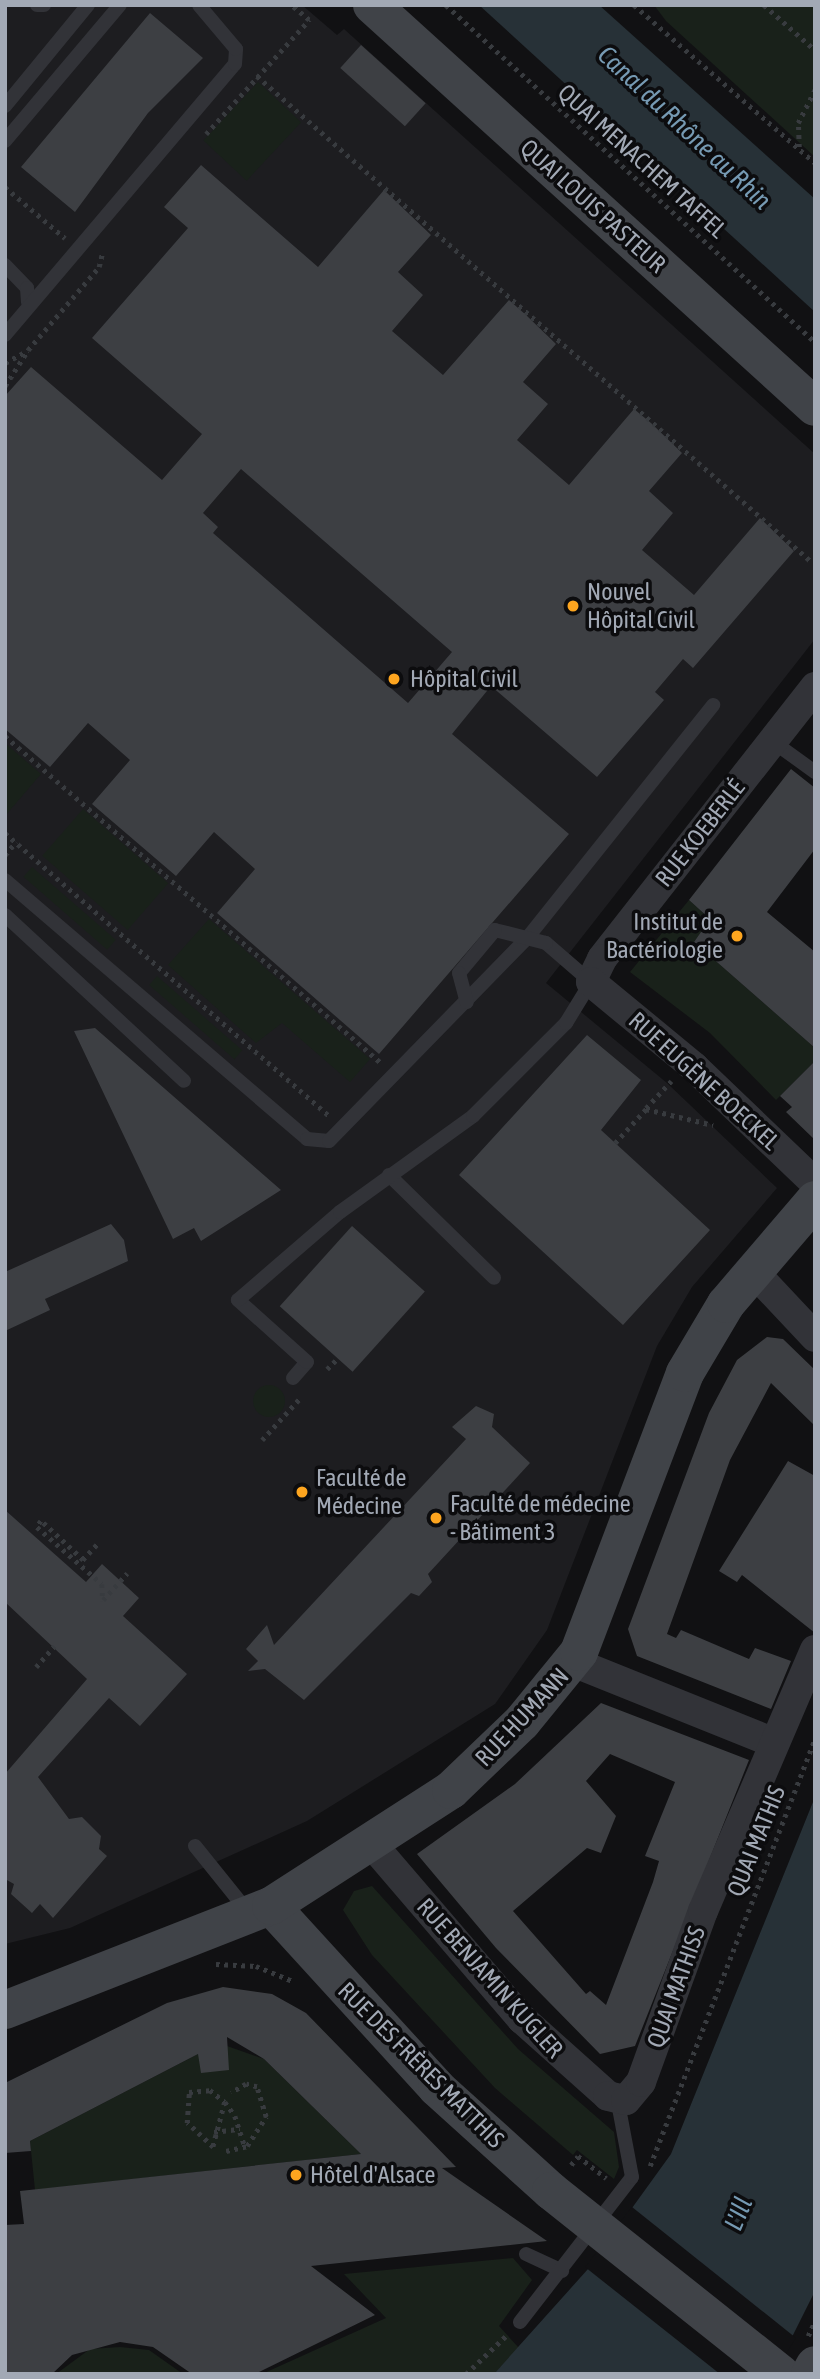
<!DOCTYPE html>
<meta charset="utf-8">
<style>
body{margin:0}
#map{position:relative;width:820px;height:2379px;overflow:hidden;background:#111113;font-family:"Asap Condensed",sans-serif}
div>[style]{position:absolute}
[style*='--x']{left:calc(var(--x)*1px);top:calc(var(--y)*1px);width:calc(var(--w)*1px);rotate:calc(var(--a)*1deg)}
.built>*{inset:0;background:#1d1d20}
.green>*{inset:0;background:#19211a;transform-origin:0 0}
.round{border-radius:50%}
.water>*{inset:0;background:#273137}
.pier>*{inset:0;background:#111113}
.building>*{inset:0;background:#3d3f43;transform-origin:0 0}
.path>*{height:4.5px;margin-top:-2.25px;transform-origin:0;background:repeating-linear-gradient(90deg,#383b3f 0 3.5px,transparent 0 8.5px)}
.lane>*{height:14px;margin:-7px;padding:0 7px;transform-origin:7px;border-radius:7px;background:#323338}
.street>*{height:30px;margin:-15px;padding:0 15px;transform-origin:15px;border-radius:15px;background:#323338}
.secondary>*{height:38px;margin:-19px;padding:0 19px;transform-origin:19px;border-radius:19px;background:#404348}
.dots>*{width:19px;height:19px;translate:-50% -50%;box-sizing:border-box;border:4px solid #0c0c0e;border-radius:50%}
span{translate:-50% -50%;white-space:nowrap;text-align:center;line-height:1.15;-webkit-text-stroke:7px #0c0c0e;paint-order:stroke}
.street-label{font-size:24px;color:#a2a9b5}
.poi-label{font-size:24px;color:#a2a9b5}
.left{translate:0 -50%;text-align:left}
.right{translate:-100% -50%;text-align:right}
.water-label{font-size:26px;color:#769ab3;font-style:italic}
.frame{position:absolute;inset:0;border:7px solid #a2a9b5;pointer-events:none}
</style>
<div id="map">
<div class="built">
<i style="clip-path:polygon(5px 5px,302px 5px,337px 35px,344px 29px,815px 454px,815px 639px,546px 983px,667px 1083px,777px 1188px,692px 1287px,657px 1346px,547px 1630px,495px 1704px,307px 1821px,70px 1928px,5px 1944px)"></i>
</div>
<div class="green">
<i style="clip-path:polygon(654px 5px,815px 5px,815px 157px,666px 21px)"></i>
<i style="left:258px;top:82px;width:59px;height:80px;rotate:43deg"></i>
<i style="clip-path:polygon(5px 743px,41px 774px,5px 816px)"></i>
<i style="left:83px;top:809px;width:113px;height:62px;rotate:41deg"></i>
<i style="left:32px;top:867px;width:111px;height:13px;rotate:41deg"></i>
<i style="clip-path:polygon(689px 900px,710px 919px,694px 942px,815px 1048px,815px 1061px,776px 1100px,710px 1033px,630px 972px)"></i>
<i style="clip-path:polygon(209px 919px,370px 1059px,350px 1082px,282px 1023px,256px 1043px,168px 965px)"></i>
<i style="left:157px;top:976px;width:113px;height:12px;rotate:41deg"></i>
<i class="round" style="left:253px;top:1385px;width:32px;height:32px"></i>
<i style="clip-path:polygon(372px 1886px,518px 2049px,614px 2132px,619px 2167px,614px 2179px,577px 2150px,573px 2155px,495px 2088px,372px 1955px,343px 1910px,354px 1891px)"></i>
<i style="clip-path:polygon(227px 2046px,264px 2059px,361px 2154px,35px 2190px,30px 2141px,198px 2054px)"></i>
<i style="clip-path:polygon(513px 2258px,532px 2280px,499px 2326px,519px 2348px,494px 2374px,262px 2374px,386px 2318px,344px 2274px)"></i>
<i style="clip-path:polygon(120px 2347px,149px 2350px,183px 2374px,56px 2374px,90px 2349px)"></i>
</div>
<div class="water">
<i style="clip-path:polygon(479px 5px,599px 5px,815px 199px,815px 312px)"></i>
<i style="clip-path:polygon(815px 1797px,815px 2291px,793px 2335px,769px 2374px,494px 2374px,588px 2269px,671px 2154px)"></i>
</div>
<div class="pier">
<i style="clip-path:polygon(632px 2207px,796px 2338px,773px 2374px,720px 2374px,585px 2267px)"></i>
</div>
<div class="building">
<i style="clip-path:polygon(150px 13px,203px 58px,148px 113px,75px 212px,21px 167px)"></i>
<i style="left:361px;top:45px;width:87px;height:31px;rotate:42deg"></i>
<i style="clip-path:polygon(evenodd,201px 165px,318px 267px,384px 190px,431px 235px,398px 272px,423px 295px,392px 331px,443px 375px,509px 300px,526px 315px,556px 344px,523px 382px,548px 404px,517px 440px,569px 485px,634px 409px,651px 423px,682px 453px,649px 491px,673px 513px,642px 550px,694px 595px,760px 518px,794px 551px,693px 668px,683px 659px,655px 692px,664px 700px,597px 777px,491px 686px,452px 734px,569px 834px,379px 1054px,217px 913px,255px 869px,214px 832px,176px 876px,92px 804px,130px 760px,88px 723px,50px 767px,5px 729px,5px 396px,31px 367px,162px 480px,202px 434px,92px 338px,188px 228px,164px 207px,201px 165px,241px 469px,452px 652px,408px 703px,213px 533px,218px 527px,203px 513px,241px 469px)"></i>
<i style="clip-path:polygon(791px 769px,815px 788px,815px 849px,767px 912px,815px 952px,815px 1048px,694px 942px,710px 919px,689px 900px)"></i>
<i style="clip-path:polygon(95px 1028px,281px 1190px,201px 1241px,194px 1228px,173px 1239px,74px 1031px)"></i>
<i style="clip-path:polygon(587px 1035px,641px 1080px,601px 1130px,710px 1230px,623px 1325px,459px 1175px)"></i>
<i style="clip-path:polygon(815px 1061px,815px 1140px,786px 1112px,792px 1107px,780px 1096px)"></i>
<i style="clip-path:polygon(111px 1224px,124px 1240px,128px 1261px,45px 1299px,50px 1310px,5px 1331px,5px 1272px)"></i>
<i style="left:352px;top:1226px;width:98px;height:108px;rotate:42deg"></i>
<i style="clip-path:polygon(767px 1337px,783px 1339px,815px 1370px,815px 1426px,771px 1383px,730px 1460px,667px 1634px,676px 1638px,681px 1630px,749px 1659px,755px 1648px,791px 1661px,771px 1709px,637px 1656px,628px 1629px,709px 1413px,737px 1360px)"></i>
<i style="clip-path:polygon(476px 1406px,494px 1414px,492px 1427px,530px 1463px,428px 1574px,432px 1582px,419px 1596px,411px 1593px,304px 1700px,265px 1669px,248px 1671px,258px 1661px,246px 1649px,267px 1625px,274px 1645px,466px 1439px,452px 1427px)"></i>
<i style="clip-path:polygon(788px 1461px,815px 1476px,815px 1633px,742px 1575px,737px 1582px,719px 1571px)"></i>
<i style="clip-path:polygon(5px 1510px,86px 1582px,102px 1564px,139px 1598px,123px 1616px,187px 1674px,140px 1726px,109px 1698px,38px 1777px,69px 1819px,82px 1817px,101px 1836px,99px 1849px,107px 1856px,53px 1918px,40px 1904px,32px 1913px,11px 1894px,14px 1884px,5px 1879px,5px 1774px,87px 1679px,5px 1602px)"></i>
<i style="clip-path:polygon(evenodd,601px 1703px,749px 1760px,635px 2046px,600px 2054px,496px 1948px,417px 1854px,515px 1784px,601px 1703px,610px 1754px,675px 1782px,645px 1856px,659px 1861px,653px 1882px,606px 2005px,590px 1991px,586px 1994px,513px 1911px,587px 1848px,601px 1853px,616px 1816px,586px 1781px,610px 1754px)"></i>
<i style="clip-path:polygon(223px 1987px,272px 1994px,306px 2013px,456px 2167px,442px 2168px,547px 2241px,311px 2266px,375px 2315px,255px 2374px,192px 2374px,153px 2347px,120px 2342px,72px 2355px,52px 2374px,5px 2374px,5px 2225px,24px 2224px,20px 2191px,361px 2154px,264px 2059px,227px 2037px,229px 2070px,201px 2073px,198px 2054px,30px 2141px,31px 2151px,5px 2153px,5px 2083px,167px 2003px)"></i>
</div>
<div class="path">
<i style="--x:446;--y:5;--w:500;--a:42.4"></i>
<i style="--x:634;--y:5;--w:240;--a:41.1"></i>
<i style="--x:764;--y:5;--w:68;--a:41.4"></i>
<i style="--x:257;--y:76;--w:739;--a:41.22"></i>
<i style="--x:206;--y:134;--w:154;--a:-47.9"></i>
<i style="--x:309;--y:20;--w:23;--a:-140"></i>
<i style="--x:799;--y:147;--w:24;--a:-92"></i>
<i style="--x:798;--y:123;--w:38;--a:-63"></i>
<i style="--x:5;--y:187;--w:79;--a:40.4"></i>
<i style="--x:5;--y:363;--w:26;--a:-29"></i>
<i style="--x:28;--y:350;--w:109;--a:-49.5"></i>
<i style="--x:99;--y:267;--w:13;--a:-77"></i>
<i style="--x:5;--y:386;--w:43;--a:-57.4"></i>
<i style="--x:5;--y:736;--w:497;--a:41"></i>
<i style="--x:5;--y:833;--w:430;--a:41.1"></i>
<i style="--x:5;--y:855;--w:17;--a:-50"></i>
<i style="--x:646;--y:1108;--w:37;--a:-47"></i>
<i style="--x:615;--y:1143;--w:46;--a:-47.6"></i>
<i style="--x:646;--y:1109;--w:69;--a:13.4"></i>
<i style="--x:327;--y:1369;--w:13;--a:-45"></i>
<i style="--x:262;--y:1440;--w:59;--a:-47.7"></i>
<i style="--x:97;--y:1545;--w:21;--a:133"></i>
<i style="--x:83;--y:1560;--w:57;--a:-137.1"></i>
<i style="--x:41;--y:1521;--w:7;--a:124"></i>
<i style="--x:37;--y:1527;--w:86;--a:41.2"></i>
<i style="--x:102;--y:1584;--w:17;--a:87"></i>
<i style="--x:103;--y:1600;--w:36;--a:-48"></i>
<i style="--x:36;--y:1667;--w:28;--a:-49"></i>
<i style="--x:216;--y:1964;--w:40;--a:2.9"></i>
<i style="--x:256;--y:1966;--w:42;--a:22.3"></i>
<i style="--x:225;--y:2102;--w:47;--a:104.9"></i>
<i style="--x:213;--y:2147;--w:35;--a:-137"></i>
<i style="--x:187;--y:2123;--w:31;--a:-86"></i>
<i style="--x:189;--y:2092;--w:21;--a:-5"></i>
<i style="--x:210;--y:2090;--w:19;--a:39"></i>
<i style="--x:225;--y:2102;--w:17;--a:54"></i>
<i style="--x:235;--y:2116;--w:33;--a:72"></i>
<i style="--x:214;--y:2132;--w:26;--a:-7"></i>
<i style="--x:226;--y:2151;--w:22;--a:-13"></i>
<i style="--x:247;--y:2146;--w:35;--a:-57"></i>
<i style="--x:266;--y:2117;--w:31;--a:-107"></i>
<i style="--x:257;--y:2087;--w:11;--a:-165"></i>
<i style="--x:246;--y:2084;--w:17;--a:149"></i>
<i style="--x:571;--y:2165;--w:11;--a:-52"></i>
<i style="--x:578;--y:2156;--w:36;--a:38"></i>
<i style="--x:650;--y:2166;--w:458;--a:-68.9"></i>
<i style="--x:808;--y:2336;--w:17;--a:-65"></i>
<i style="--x:466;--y:2374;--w:58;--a:-43.6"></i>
</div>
<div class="lane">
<i style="--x:37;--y:5;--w:7;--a:0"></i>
<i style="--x:5;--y:106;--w:131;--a:-50.6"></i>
<i style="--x:5;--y:141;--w:178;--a:-49.8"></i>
<i style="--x:5;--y:265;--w:32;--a:46"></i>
<i style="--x:27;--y:288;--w:14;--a:86"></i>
<i style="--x:5;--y:335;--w:355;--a:-49.7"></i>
<i style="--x:235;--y:64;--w:15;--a:-86"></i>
<i style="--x:236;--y:49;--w:57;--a:-130.1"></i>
<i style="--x:772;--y:741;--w:53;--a:35.8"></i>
<i style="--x:5;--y:880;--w:398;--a:40.6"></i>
<i style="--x:307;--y:1139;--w:22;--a:5"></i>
<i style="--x:329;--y:1141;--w:285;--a:-45.7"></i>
<i style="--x:528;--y:937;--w:297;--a:-51.4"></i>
<i style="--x:5;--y:915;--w:244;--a:42.8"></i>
<i style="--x:389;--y:1175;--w:147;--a:44.4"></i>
<i style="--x:293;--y:1378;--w:21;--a:-49"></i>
<i style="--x:307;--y:1362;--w:93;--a:-138.1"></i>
<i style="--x:238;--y:1300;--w:135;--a:-40.8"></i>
<i style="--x:340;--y:1212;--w:164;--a:-35.8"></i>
<i style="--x:473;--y:1116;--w:132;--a:-45"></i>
<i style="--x:566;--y:1023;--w:48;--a:-58.6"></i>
<i style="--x:591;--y:982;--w:60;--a:-139.1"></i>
<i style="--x:546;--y:943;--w:53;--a:-165.7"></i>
<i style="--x:495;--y:930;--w:56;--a:129.9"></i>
<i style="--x:459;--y:973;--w:30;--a:75"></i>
<i style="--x:195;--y:1846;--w:85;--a:51.2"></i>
<i style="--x:526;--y:2254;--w:40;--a:25"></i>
<i style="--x:520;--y:2322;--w:183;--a:-52.3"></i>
<i style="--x:632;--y:2177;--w:75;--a:-100.7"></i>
</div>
<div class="street">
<i style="--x:815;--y:687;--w:345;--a:128.1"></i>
<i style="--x:602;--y:959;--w:25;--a:116"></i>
<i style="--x:591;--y:982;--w:134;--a:39.5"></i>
<i style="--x:694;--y:1067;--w:168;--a:43.8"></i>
<i style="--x:752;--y:1270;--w:92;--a:46.8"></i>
<i style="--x:573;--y:1662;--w:214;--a:21.9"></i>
<i style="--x:371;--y:1843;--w:232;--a:49.4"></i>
<i style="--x:522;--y:2019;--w:115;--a:41.8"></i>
<i style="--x:608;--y:2096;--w:18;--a:13"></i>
<i style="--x:626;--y:2100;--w:23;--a:-50"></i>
<i style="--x:641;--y:2082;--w:182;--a:-70.1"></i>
<i style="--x:703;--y:1911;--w:284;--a:-66.8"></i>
</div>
<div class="secondary">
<i style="--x:372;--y:5;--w:598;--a:42.22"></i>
<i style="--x:271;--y:1906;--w:246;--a:47.6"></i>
<i style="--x:437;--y:2088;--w:154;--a:42.1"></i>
<i style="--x:551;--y:2191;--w:294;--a:38.5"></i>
<i style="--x:5;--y:2010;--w:286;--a:-21.4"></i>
<i style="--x:271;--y:1906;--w:214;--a:-32.8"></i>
<i style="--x:451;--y:1790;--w:98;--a:-43.8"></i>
<i style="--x:522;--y:1722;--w:90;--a:-50.8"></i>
<i style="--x:579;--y:1652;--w:298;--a:-69.2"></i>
<i style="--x:685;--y:1373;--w:80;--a:-59.3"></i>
<i style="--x:726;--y:1304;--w:137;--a:-49.4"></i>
<i style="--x:810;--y:2374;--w:10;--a:-61"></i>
</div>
<div class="dots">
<i style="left:573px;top:606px;background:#fda51f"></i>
<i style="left:394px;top:679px;background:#fda51f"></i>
<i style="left:737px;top:936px;background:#fda51f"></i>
<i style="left:302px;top:1492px;background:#fda51f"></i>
<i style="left:436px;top:1518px;background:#fda51f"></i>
<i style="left:296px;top:2175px;background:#fda51f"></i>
</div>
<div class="street-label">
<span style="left:642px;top:161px;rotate:42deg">QUAI MENACHEM TAFFEL</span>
<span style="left:593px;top:206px;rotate:42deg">QUAI LOUIS PASTEUR</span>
<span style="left:700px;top:833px;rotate:-52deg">RUE KOEBERLÉ</span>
<span style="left:704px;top:1081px;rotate:42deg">RUE EUGÈNE BOECKEL</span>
<span style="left:522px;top:1717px;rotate:-47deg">RUE HUMANN</span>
<span style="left:756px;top:1841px;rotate:-68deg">QUAI MATHIS</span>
<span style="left:490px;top:1978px;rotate:48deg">RUE BENJAMIN KUGLER</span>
<span style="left:676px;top:1987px;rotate:-70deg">QUAI MATHISS</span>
<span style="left:421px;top:2065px;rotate:45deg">RUE DES FRÈRES MATTHIS</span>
</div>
<div class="poi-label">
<span class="left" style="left:587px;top:606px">Nouvel<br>Hôpital Civil</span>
<span class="left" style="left:410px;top:679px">Hôpital Civil</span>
<span class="right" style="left:723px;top:936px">Institut de<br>Bactériologie</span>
<span class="left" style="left:316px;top:1492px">Faculté de<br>Médecine</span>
<span class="left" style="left:450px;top:1518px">Faculté de médecine<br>- Bâtiment 3</span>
<span class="left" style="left:310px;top:2175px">Hôtel d'Alsace</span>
</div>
<div class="water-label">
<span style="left:684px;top:128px;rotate:43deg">Canal du Rhône au Rhin</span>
<span style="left:739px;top:2214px;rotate:-67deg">L'Ill</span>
</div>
<div class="frame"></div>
</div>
